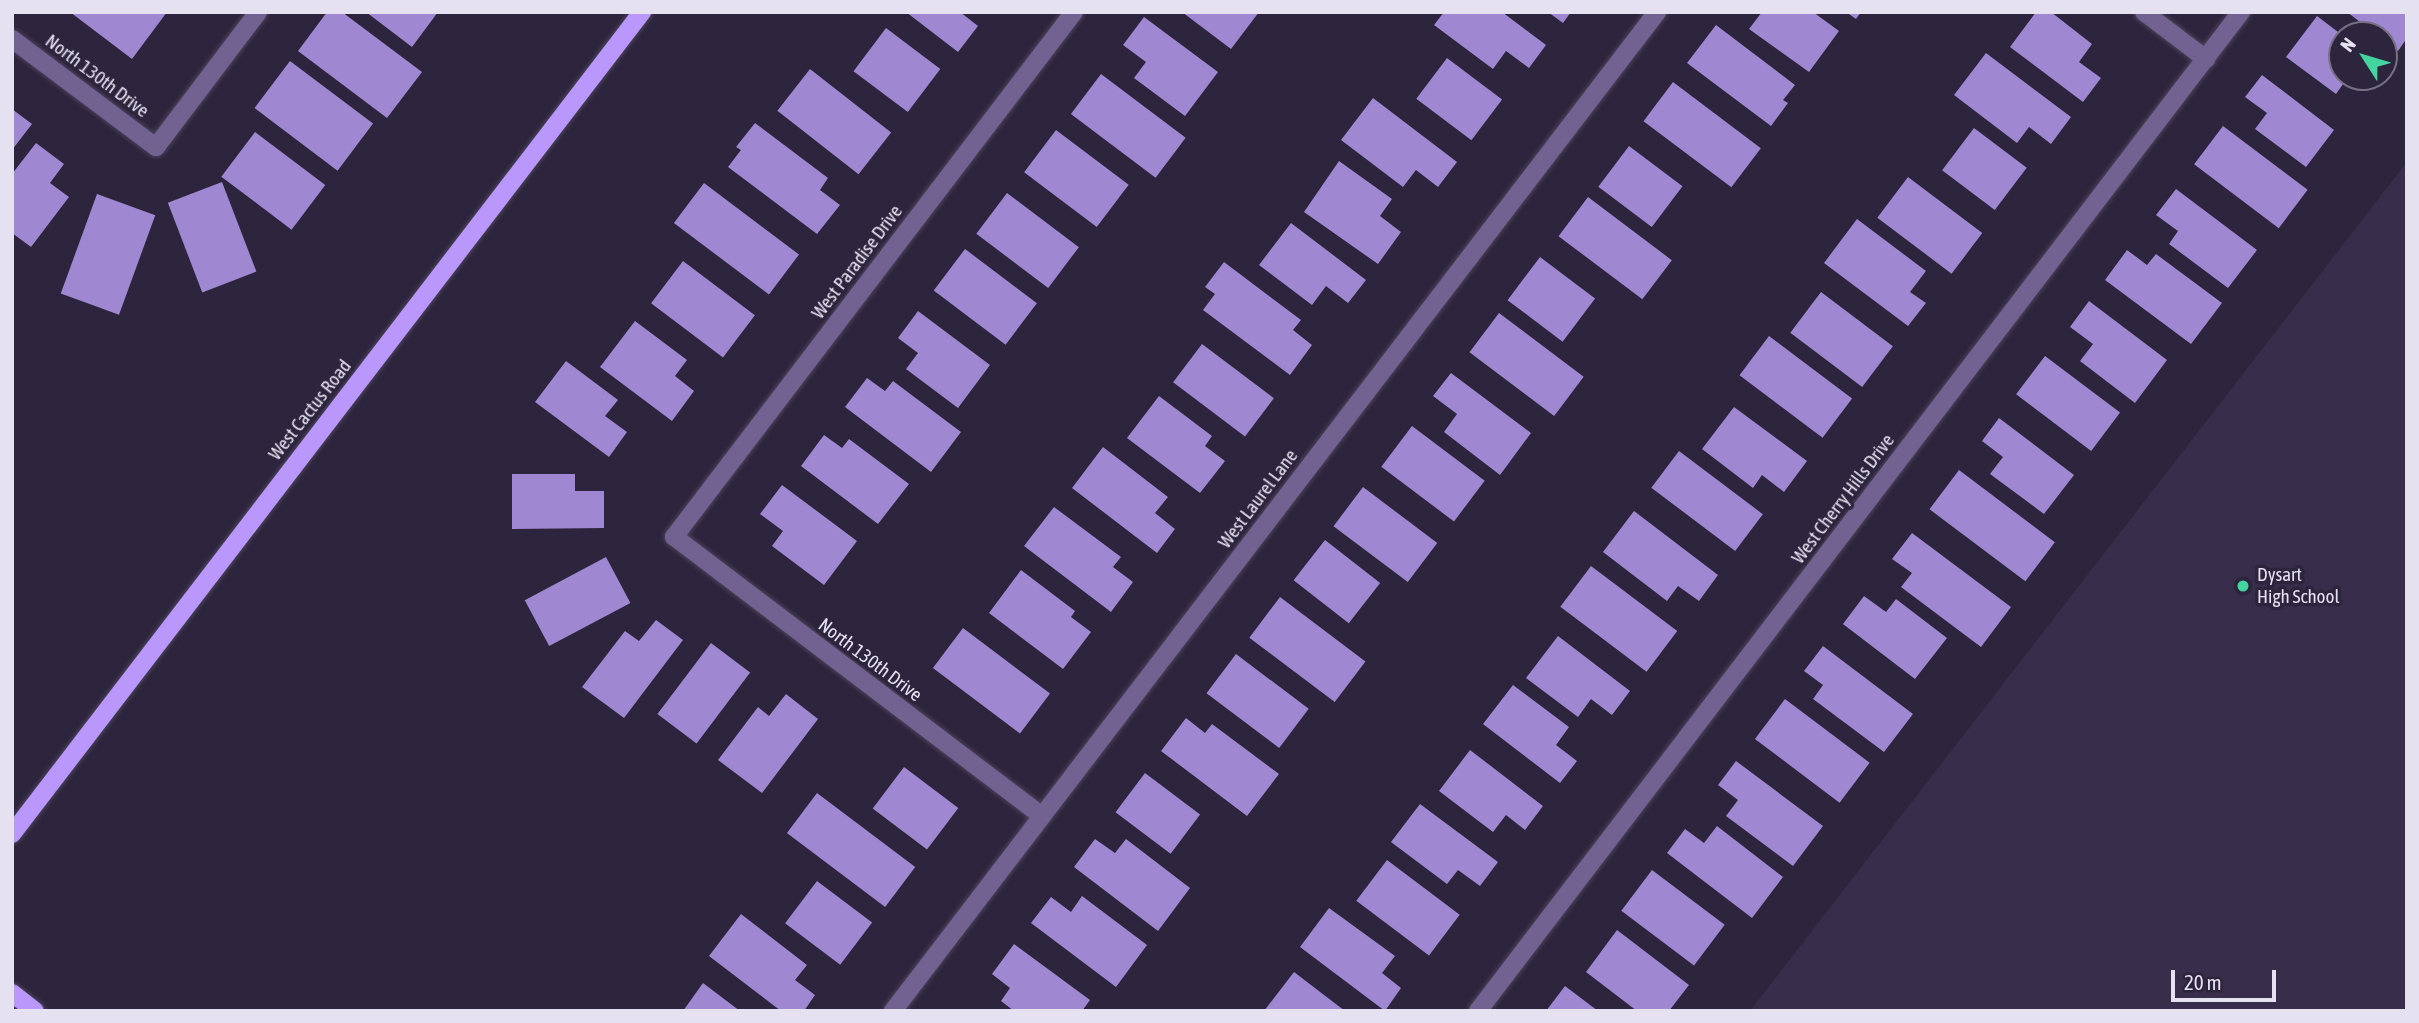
<!DOCTYPE html>
<style>
body{margin:0}
#map{position:relative;width:2419px;height:1023px;overflow:hidden;background:#2d253d;font-family:"Asap Condensed",sans-serif}
div>[style]{position:absolute}
[style*='--x']{left:calc(var(--x)*1px);top:calc(var(--y)*1px);width:calc(var(--w)*1px);rotate:calc(var(--a)*1deg)}
.built>*{inset:0;background:#382e4b}
.building>*{inset:0;background:#a087d1;transform-origin:0 0}
.roads{filter:drop-shadow(0 0 2px #4b435a) drop-shadow(0 0 2px #4b435a)}
.minor>*{height:18px;margin:-9px;padding:0 9px;transform-origin:9px;border-radius:9px;background:#716292}
.major>*{height:18px;margin:-9px;padding:0 9px;transform-origin:9px;border-radius:9px;background:#b997fb}
.dots>*{width:19px;height:19px;translate:-50% -50%;box-sizing:border-box;border:4px solid #2d253d;border-radius:50%}
span{translate:-50% -50%;white-space:nowrap;text-align:center;line-height:1.15;-webkit-text-stroke:7px #2d253d;paint-order:stroke}
.street-label{font-size:19px;color:#e6e1f1}
.poi-label{font-size:19px;color:#e6e1f1}
.left{translate:0 -50%;text-align:left}
.frame{position:absolute;inset:0;border:14px solid #e6e1f1;pointer-events:none}
.north{position:absolute;left:2328px;top:21px;width:70px;height:70px;box-sizing:border-box;background:#2d253d;border:2px solid #777085;border-radius:50%;rotate:307deg;font-size:19px;font-weight:700;line-height:28px;text-align:center;color:#e6e1f1}
.north::after{content:'';display:block;margin:auto;width:24px;height:32px;background:#44d49f;clip-path:polygon(50% 0,100% 100%,50% 72%,0 100%)}
.scale{position:absolute;left:2171px;top:970px;width:105px;height:32px;box-sizing:border-box;border:4px solid #e6e1f1;border-top:0;padding-left:9px;font-size:21px;line-height:24px;white-space:nowrap;color:#e6e1f1;-webkit-text-stroke:5px #2d253d;paint-order:stroke}
</style>
<div id="map">
<div class="built">
<i style="clip-path:polygon(2407px 162px,2407px 1011px,1750px 1011px)"></i>
</div>
<div class="building">
<i style="clip-path:polygon(70px 12px,167px 12px,132px 59px)"></i>
<i style="clip-path:polygon(327px 12px,342px 12px,422px 72px,387px 118px,298px 51px)"></i>
<i style="clip-path:polygon(366px 12px,438px 12px,412px 47px)"></i>
<i style="clip-path:polygon(906px 12px,960px 12px,978px 26px,958px 52px)"></i>
<i style="clip-path:polygon(1182px 12px,1259px 12px,1231px 49px)"></i>
<i style="clip-path:polygon(1444px 12px,1502px 12px,1546px 45px,1529px 68px,1506px 51px,1493px 69px,1434px 25px)"></i>
<i style="clip-path:polygon(1548px 12px,1571px 12px,1563px 23px)"></i>
<i style="clip-path:polygon(1762px 12px,1813px 12px,1839px 31px,1809px 72px,1749px 29px)"></i>
<i style="clip-path:polygon(1846px 12px,1861px 12px,1856px 19px)"></i>
<i style="clip-path:polygon(2036px 12px,2051px 12px,2092px 44px,2079px 62px,2101px 78px,2083px 102px,2010px 47px)"></i>
<i style="clip-path:polygon(2347px 12px,2407px 12px,2407px 38px,2398px 51px,2384px 40px,2384px 35px,2377px 35px)"></i>
<i style="clip-path:polygon(2317px 16px,2342px 35px,2342px 77px,2348px 77px,2336px 94px,2286px 57px)"></i>
<i style="clip-path:polygon(1144px 17px,1218px 72px,1185px 116px,1134px 78px,1146px 62px,1123px 45px)"></i>
<i style="clip-path:polygon(1716px 25px,1795px 85px,1783px 100px,1788px 103px,1771px 126px,1687px 63px)"></i>
<i style="left:886px;top:28px;width:68px;height:54px;rotate:37deg"></i>
<i style="clip-path:polygon(1986px 53px,2071px 117px,2051px 144px,2029px 127px,2017px 143px,1954px 95px)"></i>
<i style="left:1447px;top:58px;width:69px;height:51px;rotate:37deg"></i>
<i style="left:290px;top:61px;width:104px;height:59px;rotate:37deg"></i>
<i style="left:810px;top:69px;width:103px;height:53px;rotate:38deg"></i>
<i style="left:1101px;top:74px;width:106px;height:50px;rotate:37deg"></i>
<i style="clip-path:polygon(2262px 75px,2334px 130px,2306px 167px,2255px 129px,2267px 113px,2245px 97px)"></i>
<i style="left:1673px;top:82px;width:110px;height:49px;rotate:37deg"></i>
<i style="clip-path:polygon(1373px 98px,1457px 162px,1438px 187px,1416px 170px,1403px 187px,1341px 140px)"></i>
<i style="clip-path:polygon(12px 109px,32px 124px,12px 150px)"></i>
<i style="clip-path:polygon(755px 123px,828px 178px,820px 190px,840px 205px,817px 234px,728px 167px,741px 150px,736px 147px)"></i>
<i style="left:2223px;top:126px;width:106px;height:48px;rotate:37deg"></i>
<i style="left:1974px;top:128px;width:66px;height:53px;rotate:37deg"></i>
<i style="left:1056px;top:130px;width:91px;height:53px;rotate:37deg"></i>
<i style="left:255px;top:132px;width:88px;height:56px;rotate:37deg"></i>
<i style="clip-path:polygon(36px 143px,64px 164px,50px 183px,69px 197px,31px 247px,12px 233px,12px 174px)"></i>
<i style="left:1629px;top:146px;width:67px;height:51px;rotate:37deg"></i>
<i style="clip-path:polygon(1339px 161px,1392px 199px,1380px 216px,1401px 232px,1378px 264px,1304px 212px)"></i>
<i style="left:1908px;top:177px;width:93px;height:51px;rotate:37deg"></i>
<i style="left:222px;top:182px;width:96px;height:58px;rotate:69deg"></i>
<i style="left:704px;top:183px;width:119px;height:50px;rotate:37deg"></i>
<i style="clip-path:polygon(2176px 189px,2257px 250px,2228px 288px,2169px 244px,2178px 231px,2156px 215px)"></i>
<i style="left:1007px;top:193px;width:90px;height:51px;rotate:37deg"></i>
<i style="left:97px;top:194px;width:62px;height:106px;rotate:20deg"></i>
<i style="left:1588px;top:197px;width:105px;height:49px;rotate:37deg"></i>
<i style="clip-path:polygon(1857px 219px,1926px 271px,1910px 292px,1926px 303px,1908px 326px,1824px 263px)"></i>
<i style="clip-path:polygon(1291px 223px,1366px 280px,1348px 303px,1326px 286px,1312px 305px,1259px 265px)"></i>
<i style="left:965px;top:249px;width:90px;height:52px;rotate:37deg"></i>
<i style="clip-path:polygon(2127px 250px,2147px 265px,2156px 254px,2222px 303px,2191px 344px,2105px 280px)"></i>
<i style="left:1540px;top:257px;width:69px;height:54px;rotate:37deg"></i>
<i style="left:683px;top:261px;width:90px;height:53px;rotate:37deg"></i>
<i style="clip-path:polygon(1224px 262px,1301px 320px,1293px 330px,1312px 345px,1290px 375px,1203px 310px,1215px 294px,1205px 287px)"></i>
<i style="left:1821px;top:292px;width:90px;height:51px;rotate:37deg"></i>
<i style="clip-path:polygon(2089px 301px,2167px 360px,2135px 403px,2080px 361px,2093px 344px,2070px 327px)"></i>
<i style="clip-path:polygon(918px 311px,990px 365px,958px 408px,906px 369px,918px 353px,898px 338px)"></i>
<i style="left:1499px;top:313px;width:106px;height:49px;rotate:37deg"></i>
<i style="clip-path:polygon(635px 321px,687px 360px,675px 376px,694px 391px,672px 421px,600px 367px)"></i>
<i style="left:1769px;top:336px;width:104px;height:49px;rotate:37deg"></i>
<i style="left:1202px;top:344px;width:90px;height:48px;rotate:37deg"></i>
<i style="left:2045px;top:356px;width:94px;height:48px;rotate:37deg"></i>
<i style="clip-path:polygon(566px 361px,618px 400px,605px 416px,627px 432px,609px 457px,535px 402px)"></i>
<i style="clip-path:polygon(1451px 373px,1531px 433px,1500px 475px,1444px 432px,1457px 414px,1433px 396px)"></i>
<i style="clip-path:polygon(867px 378px,885px 391px,893px 381px,961px 432px,931px 472px,845px 407px)"></i>
<i style="clip-path:polygon(1159px 396px,1212px 436px,1205px 446px,1225px 461px,1200px 493px,1127px 438px)"></i>
<i style="clip-path:polygon(1734px 407px,1807px 461px,1784px 492px,1762px 475px,1753px 488px,1702px 449px)"></i>
<i style="clip-path:polygon(1999px 418px,2074px 475px,2044px 514px,1990px 474px,2003px 457px,1982px 441px)"></i>
<i style="left:1412px;top:426px;width:91px;height:51px;rotate:37deg"></i>
<i style="clip-path:polygon(824px 435px,842px 448px,849px 439px,909px 484px,878px 524px,801px 466px)"></i>
<i style="clip-path:polygon(1103px 447px,1168px 497px,1155px 513px,1175px 529px,1157px 553px,1072px 488px)"></i>
<i style="left:1679px;top:451px;width:105px;height:46px;rotate:37deg"></i>
<i style="left:1959px;top:470px;width:120px;height:49px;rotate:37deg"></i>
<i style="clip-path:polygon(512px 474px,575px 474px,575px 491px,604px 491px,604px 528px,512px 529px)"></i>
<i style="clip-path:polygon(782px 485px,857px 541px,824px 585px,772px 546px,783px 531px,760px 514px)"></i>
<i style="left:1363px;top:487px;width:93px;height:49px;rotate:37deg"></i>
<i style="clip-path:polygon(1054px 507px,1121px 557px,1113px 567px,1133px 582px,1111px 612px,1024px 546px)"></i>
<i style="clip-path:polygon(1634px 511px,1718px 575px,1699px 601px,1678px 586px,1667px 601px,1603px 552px)"></i>
<i style="clip-path:polygon(1912px 533px,2011px 607px,1981px 647px,1901px 587px,1912px 573px,1892px 559px)"></i>
<i style="left:1325px;top:540px;width:70px;height:51px;rotate:38deg"></i>
<i style="left:606px;top:557px;width:52px;height:92px;rotate:62deg"></i>
<i style="left:1591px;top:566px;width:108px;height:51px;rotate:37deg"></i>
<i style="clip-path:polygon(1021px 570px,1075px 611px,1071px 617px,1091px 632px,1063px 669px,989px 613px)"></i>
<i style="clip-path:polygon(1864px 596px,1886px 612px,1896px 599px,1947px 638px,1915px 679px,1843px 624px)"></i>
<i style="left:1280px;top:597px;width:107px;height:51px;rotate:37deg"></i>
<i style="clip-path:polygon(656px 620px,683px 640px,624px 718px,582px 687px,625px 631px,639px 641px)"></i>
<i style="left:963px;top:628px;width:109px;height:50px;rotate:37deg"></i>
<i style="clip-path:polygon(1558px 636px,1630px 691px,1612px 715px,1591px 699px,1578px 717px,1526px 678px)"></i>
<i style="left:711px;top:643px;width:49px;height:89px;rotate:37deg"></i>
<i style="clip-path:polygon(1823px 646px,1913px 714px,1884px 752px,1813px 699px,1823px 685px,1804px 671px)"></i>
<i style="left:1236px;top:654px;width:91px;height:49px;rotate:37deg"></i>
<i style="clip-path:polygon(1513px 685px,1569px 727px,1556px 745px,1577px 761px,1560px 783px,1483px 724px)"></i>
<i style="clip-path:polygon(786px 694px,818px 719px,762px 793px,718px 760px,758px 707px,769px 716px)"></i>
<i style="left:1785px;top:699px;width:106px;height:50px;rotate:37deg"></i>
<i style="clip-path:polygon(1186px 718px,1205px 733px,1212px 724px,1279px 774px,1247px 816px,1161px 751px)"></i>
<i style="clip-path:polygon(1470px 750px,1543px 806px,1525px 830px,1506px 815px,1493px 832px,1439px 791px)"></i>
<i style="clip-path:polygon(1736px 761px,1823px 826px,1793px 866px,1726px 816px,1738px 800px,1718px 785px)"></i>
<i style="left:904px;top:767px;width:68px;height:52px;rotate:37deg"></i>
<i style="left:1145px;top:773px;width:69px;height:49px;rotate:37deg"></i>
<i style="left:817px;top:793px;width:123px;height:50px;rotate:37deg"></i>
<i style="clip-path:polygon(1420px 804px,1498px 862px,1480px 886px,1458px 870px,1447px 884px,1391px 842px)"></i>
<i style="clip-path:polygon(1717px 826px,1783px 877px,1752px 918px,1667px 853px,1685px 829px,1704px 843px)"></i>
<i style="clip-path:polygon(1095px 839px,1115px 853px,1126px 839px,1190px 888px,1158px 931px,1074px 867px)"></i>
<i style="left:1387px;top:860px;width:91px;height:51px;rotate:37deg"></i>
<i style="left:1652px;top:870px;width:91px;height:51px;rotate:37deg"></i>
<i style="left:817px;top:881px;width:69px;height:53px;rotate:37deg"></i>
<i style="clip-path:polygon(1082px 896px,1147px 945px,1116px 987px,1031px 923px,1051px 897px,1071px 912px)"></i>
<i style="clip-path:polygon(1329px 908px,1395px 956px,1382px 973px,1401px 988px,1385px 1011px,1300px 947px)"></i>
<i style="clip-path:polygon(741px 914px,807px 965px,795px 980px,815px 995px,804px 1011px,781px 1011px,709px 956px)"></i>
<i style="clip-path:polygon(1617px 930px,1689px 985px,1669px 1011px,1637px 1011px,1586px 972px)"></i>
<i style="clip-path:polygon(1014px 944px,1090px 1000px,1082px 1011px,1014px 1011px,1001px 1001px,1010px 988px,992px 974px)"></i>
<i style="clip-path:polygon(1294px 972px,1345px 1011px,1264px 1011px)"></i>
<i style="clip-path:polygon(703px 983px,740px 1011px,683px 1011px)"></i>
<i style="clip-path:polygon(1565px 986px,1598px 1011px,1546px 1011px)"></i>
</div>
<div class="roads">
<div class="minor">
<i style="--x:2144;--y:12;--w:78;--a:37.2"></i>
<i style="--x:12;--y:39;--w:180;--a:36.9"></i>
<i style="--x:156;--y:147;--w:169;--a:-52.9"></i>
<i style="--x:1042;--y:816;--w:462;--a:-142.8"></i>
<i style="--x:674;--y:537;--w:660;--a:-52.7"></i>
<i style="--x:893;--y:1011;--w:1258;--a:-52.59"></i>
<i style="--x:1478;--y:1011;--w:1257;--a:-52.63"></i>
</div>
<div class="major">
<i style="--x:12;--y:834;--w:1036;--a:-52.53"></i>
<i style="--x:12;--y:993;--w:29;--a:38"></i>
</div>
</div>
<div class="dots">
<i style="left:2243px;top:586px;background:#44d49f"></i>
</div>
<div class="street-label">
<span style="left:97px;top:76px;rotate:37deg">North 130th Drive</span>
<span style="left:857px;top:262px;rotate:-53deg">West Paradise Drive</span>
<span style="left:310px;top:410px;rotate:-52deg">West Cactus Road</span>
<span style="left:1258px;top:499px;rotate:-53deg">West Laurel Lane</span>
<span style="left:1843px;top:499px;rotate:-53deg">West Cherry Hills Drive</span>
<span style="left:870px;top:660px;rotate:37deg">North 130th Drive</span>
</div>
<div class="poi-label">
<span class="left" style="left:2257px;top:586px">Dysart<br>High School</span>
</div>
<div class="frame"></div>
<div class="north">N</div>
<div class="scale">20 m</div>
</div>
